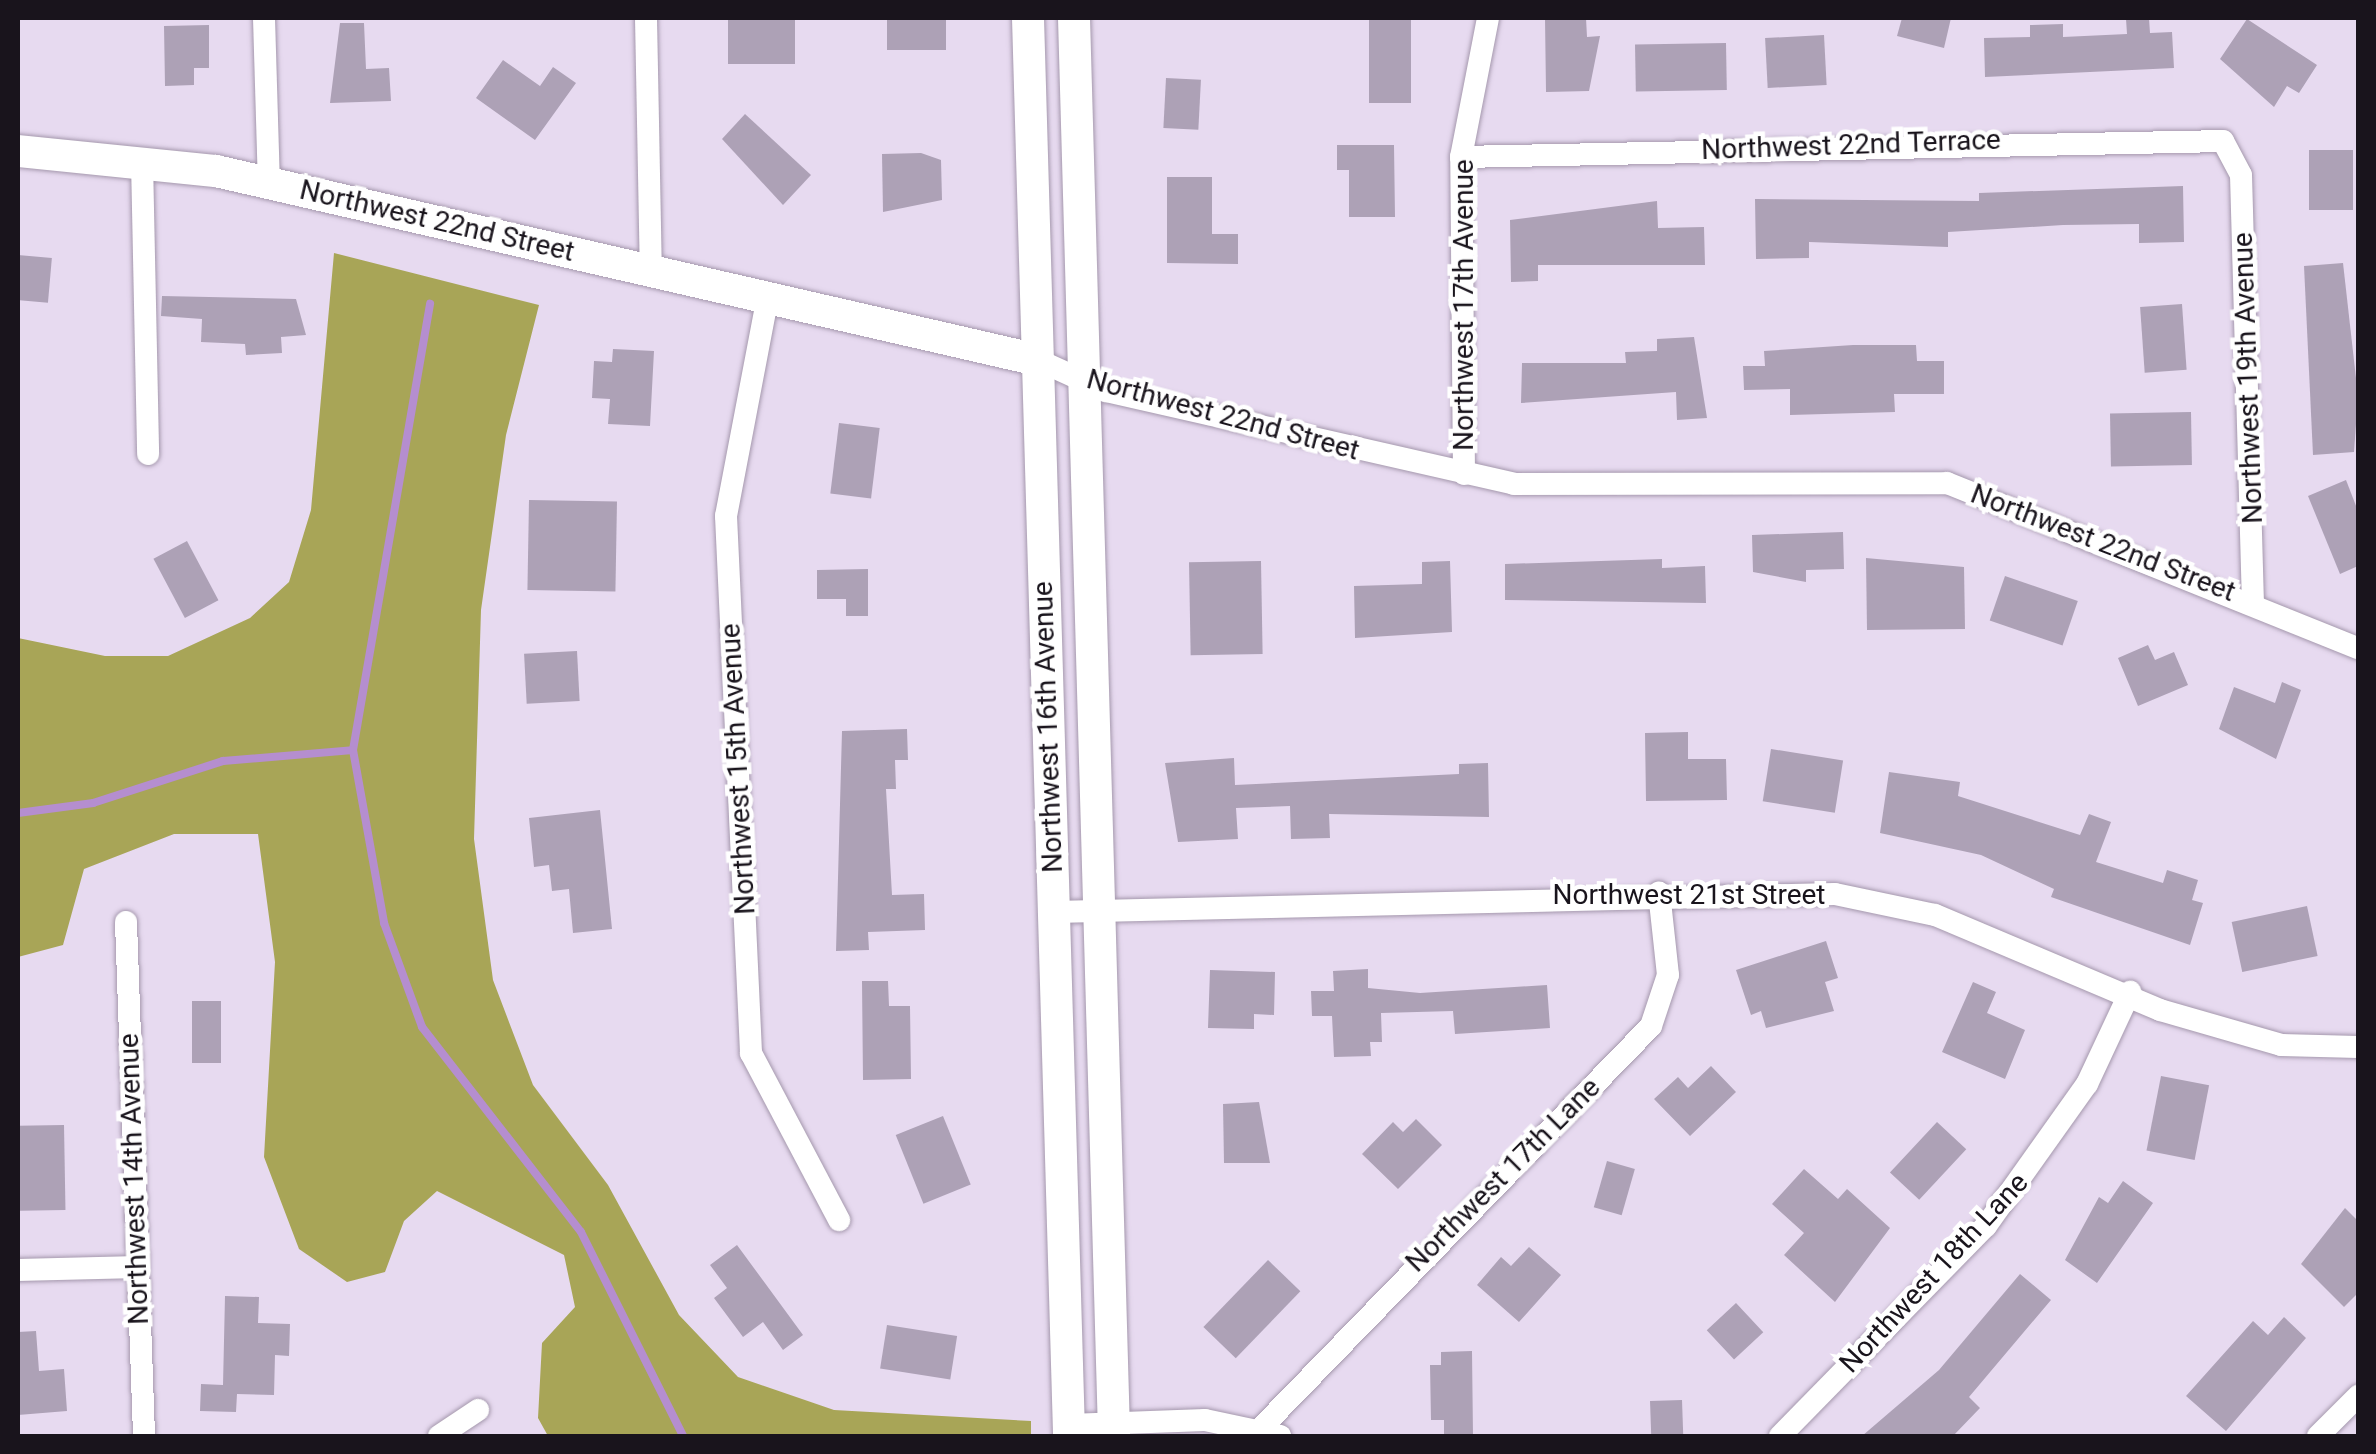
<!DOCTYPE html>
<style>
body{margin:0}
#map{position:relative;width:2376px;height:1454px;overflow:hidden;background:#e7daf0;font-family:Roboto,sans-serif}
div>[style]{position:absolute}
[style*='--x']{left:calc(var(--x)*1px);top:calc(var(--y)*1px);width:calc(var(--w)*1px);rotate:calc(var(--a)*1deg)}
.forest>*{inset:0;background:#a8a557}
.stream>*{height:8px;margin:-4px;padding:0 4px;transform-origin:4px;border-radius:4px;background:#b58ecf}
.building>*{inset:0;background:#ada1b6;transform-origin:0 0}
.roads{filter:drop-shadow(0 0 2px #a598ad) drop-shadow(0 0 2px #a598ad)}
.street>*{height:22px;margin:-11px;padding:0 11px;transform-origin:11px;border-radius:11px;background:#fff}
.secondary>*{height:32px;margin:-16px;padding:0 16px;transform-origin:16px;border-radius:16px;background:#fff}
span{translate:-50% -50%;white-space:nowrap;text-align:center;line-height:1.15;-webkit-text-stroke:9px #fff;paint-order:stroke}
.street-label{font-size:28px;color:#19141c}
.frame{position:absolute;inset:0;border:20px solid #19141c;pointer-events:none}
</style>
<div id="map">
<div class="forest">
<i style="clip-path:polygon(334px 253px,539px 305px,506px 435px,481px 610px,474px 839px,493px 980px,533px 1085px,608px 1185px,679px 1315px,738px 1377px,834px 1410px,1031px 1421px,1031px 1436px,548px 1436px,538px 1418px,542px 1343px,575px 1307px,564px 1255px,437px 1191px,404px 1221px,385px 1272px,347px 1282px,299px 1249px,264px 1157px,275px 962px,258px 834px,174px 834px,84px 869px,63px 945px,18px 957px,18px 638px,105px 656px,168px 656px,250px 618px,289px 582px,311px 510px)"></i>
</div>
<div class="stream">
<i style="--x:353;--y:750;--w:453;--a:-80.2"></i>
<i style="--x:18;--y:813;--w:76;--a:-7.6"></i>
<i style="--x:93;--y:803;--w:137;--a:-17.9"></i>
<i style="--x:223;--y:761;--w:130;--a:-4.8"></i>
<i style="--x:353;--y:750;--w:176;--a:79.8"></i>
<i style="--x:384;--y:923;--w:111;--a:69.9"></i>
<i style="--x:422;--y:1027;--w:259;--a:52.2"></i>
<i style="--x:581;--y:1232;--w:228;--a:63.4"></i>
</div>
<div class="building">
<i style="left:728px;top:18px;width:67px;height:46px"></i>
<i style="left:887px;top:18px;width:59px;height:32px"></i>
<i style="left:1369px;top:18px;width:42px;height:85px"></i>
<i style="clip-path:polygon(1545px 18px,1586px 18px,1587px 37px,1600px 36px,1589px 91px,1546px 92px)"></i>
<i style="clip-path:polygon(1902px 18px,1951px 18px,1944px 48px,1897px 36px)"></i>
<i style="clip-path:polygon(2149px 18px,2150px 33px,2172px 32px,2174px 68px,1985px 77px,1984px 38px,2030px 37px,2030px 25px,2063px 24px,2063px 37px,2127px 34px,2126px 19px)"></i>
<i style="clip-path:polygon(2247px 19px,2317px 65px,2299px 93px,2287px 86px,2274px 107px,2220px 59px)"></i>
<i style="clip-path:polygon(340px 23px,364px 23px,366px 69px,389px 68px,391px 101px,330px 103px)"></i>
<i style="clip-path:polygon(209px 25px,209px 68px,194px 68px,194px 85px,165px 86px,164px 26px)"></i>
<i style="left:1824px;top:35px;width:50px;height:59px;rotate:87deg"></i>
<i style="left:1726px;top:43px;width:47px;height:91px;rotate:89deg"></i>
<i style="clip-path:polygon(503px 60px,540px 86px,553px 67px,576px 83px,535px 140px,476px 98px)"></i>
<i style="left:1166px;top:78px;width:35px;height:50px;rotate:3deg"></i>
<i style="clip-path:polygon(745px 114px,811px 175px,783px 205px,722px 139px)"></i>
<i style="clip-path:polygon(1337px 145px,1394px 145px,1395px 217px,1349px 217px,1349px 170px,1337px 170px)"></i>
<i style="left:2353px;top:150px;width:60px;height:44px;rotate:90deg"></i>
<i style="clip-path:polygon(921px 153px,941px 160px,942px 200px,883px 212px,882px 154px)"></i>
<i style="clip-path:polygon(1167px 177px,1212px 177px,1212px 234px,1238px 234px,1238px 264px,1167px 263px)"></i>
<i style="clip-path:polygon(2183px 186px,2184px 242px,2139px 243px,2139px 224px,2063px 225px,1948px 232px,1948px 247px,1809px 242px,1809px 258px,1756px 259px,1755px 199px,1979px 201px,1979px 193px)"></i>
<i style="clip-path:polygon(1657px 201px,1658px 228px,1704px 227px,1705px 265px,1538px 265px,1538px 281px,1511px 282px,1510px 220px)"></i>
<i style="left:18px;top:255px;width:34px;height:45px;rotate:5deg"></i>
<i style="clip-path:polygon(2343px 263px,2358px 396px,2354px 452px,2313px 455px,2304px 266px)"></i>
<i style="clip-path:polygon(162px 296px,296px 299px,306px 335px,281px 337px,282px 353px,246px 355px,245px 344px,201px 342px,202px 319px,161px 316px)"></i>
<i style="left:2182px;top:304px;width:66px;height:42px;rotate:86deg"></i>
<i style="clip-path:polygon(1694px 337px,1707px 418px,1677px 420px,1676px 392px,1521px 403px,1522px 363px,1626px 363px,1625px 352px,1657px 351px,1657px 339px)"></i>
<i style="clip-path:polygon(1853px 345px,1916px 345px,1917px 361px,1944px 361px,1944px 394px,1894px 394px,1895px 412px,1790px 415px,1790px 389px,1744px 390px,1743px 366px,1765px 366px,1764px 351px)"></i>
<i style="clip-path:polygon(613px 349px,654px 351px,650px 426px,608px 424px,610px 399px,592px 398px,594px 361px,612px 362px)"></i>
<i style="left:2191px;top:412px;width:53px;height:81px;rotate:89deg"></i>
<i style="left:839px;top:423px;width:41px;height:71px;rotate:7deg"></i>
<i style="clip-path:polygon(2346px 480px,2358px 511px,2358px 566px,2340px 574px,2308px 496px)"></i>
<i style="left:529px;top:500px;width:88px;height:90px;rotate:1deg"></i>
<i style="clip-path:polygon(1843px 532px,1844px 569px,1806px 570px,1806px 582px,1753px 572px,1752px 535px)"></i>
<i style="left:187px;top:541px;width:67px;height:38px;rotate:62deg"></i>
<i style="clip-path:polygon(1866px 558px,1964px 567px,1965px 629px,1867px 630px)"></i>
<i style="clip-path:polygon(1662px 559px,1662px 568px,1705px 566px,1706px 603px,1505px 600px,1505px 564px)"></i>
<i style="left:1261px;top:561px;width:93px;height:72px;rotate:89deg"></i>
<i style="clip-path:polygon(1450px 561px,1452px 632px,1355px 638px,1354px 586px,1422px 584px,1422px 562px)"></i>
<i style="clip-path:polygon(868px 569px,868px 616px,846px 616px,846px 599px,817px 599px,817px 570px)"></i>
<i style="left:2005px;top:576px;width:77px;height:47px;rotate:19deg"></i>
<i style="clip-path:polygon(2148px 645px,2155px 660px,2174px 652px,2188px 685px,2138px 706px,2118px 658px)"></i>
<i style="left:577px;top:651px;width:50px;height:53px;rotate:87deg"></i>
<i style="clip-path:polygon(2282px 682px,2301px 690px,2276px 759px,2219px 729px,2234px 687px,2275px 703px)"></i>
<i style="clip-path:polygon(907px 729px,908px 760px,895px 760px,896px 789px,886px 789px,892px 895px,924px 894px,925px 930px,868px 932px,869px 950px,836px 951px,842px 731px)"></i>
<i style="clip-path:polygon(1688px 732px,1688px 759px,1726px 759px,1727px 800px,1646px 801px,1645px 733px)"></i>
<i style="left:1771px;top:749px;width:73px;height:53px;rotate:9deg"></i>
<i style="clip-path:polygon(1234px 758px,1235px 785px,1459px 774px,1459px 764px,1488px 763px,1489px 817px,1329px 814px,1330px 838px,1291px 839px,1290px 806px,1236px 808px,1238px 839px,1178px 842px,1165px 763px)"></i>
<i style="clip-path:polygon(1889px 772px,1960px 782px,1958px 796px,2080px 835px,2089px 814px,2111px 822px,2096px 862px,2163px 883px,2167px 870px,2198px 880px,2192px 900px,2203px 903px,2190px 945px,2051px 897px,2054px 889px,1981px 855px,1880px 833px)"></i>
<i style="clip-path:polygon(600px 810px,612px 929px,573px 933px,569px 889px,552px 891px,549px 865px,534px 867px,529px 818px)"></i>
<i style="left:2307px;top:906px;width:51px;height:77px;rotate:78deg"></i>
<i style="clip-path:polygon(1826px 941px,1838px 978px,1825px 982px,1834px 1011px,1766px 1028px,1761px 1011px,1751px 1015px,1736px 970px)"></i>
<i style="clip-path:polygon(1368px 969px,1368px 988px,1420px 993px,1547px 985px,1550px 1028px,1455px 1034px,1453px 1011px,1381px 1013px,1382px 1042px,1370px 1042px,1371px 1056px,1334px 1057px,1332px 1016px,1312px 1016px,1311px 991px,1334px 991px,1333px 971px)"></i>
<i style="clip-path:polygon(1210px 970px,1275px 972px,1274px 1015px,1254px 1014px,1254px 1029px,1208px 1028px)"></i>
<i style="clip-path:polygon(862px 981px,888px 981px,889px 1006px,910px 1006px,911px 1079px,863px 1080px)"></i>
<i style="clip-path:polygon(1973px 982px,1996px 992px,1987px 1013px,2025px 1030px,2005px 1079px,1942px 1052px)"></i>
<i style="left:192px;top:1001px;width:29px;height:62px"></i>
<i style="clip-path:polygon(1711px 1066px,1736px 1092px,1690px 1136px,1654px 1099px,1678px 1077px,1688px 1088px)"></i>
<i style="left:2161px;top:1076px;width:49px;height:76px;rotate:11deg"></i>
<i style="clip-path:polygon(1259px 1102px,1270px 1163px,1224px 1163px,1223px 1104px)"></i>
<i style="left:943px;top:1116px;width:74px;height:51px;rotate:68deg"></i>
<i style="clip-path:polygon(1416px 1119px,1442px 1145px,1398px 1189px,1362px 1154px,1393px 1122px,1403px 1132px)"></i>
<i style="left:1937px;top:1122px;width:40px;height:69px;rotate:43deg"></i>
<i style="left:64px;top:1125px;width:85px;height:46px;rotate:89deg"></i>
<i style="left:1607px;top:1161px;width:29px;height:48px;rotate:16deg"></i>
<i style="clip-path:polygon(1804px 1169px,1838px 1199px,1847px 1189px,1890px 1228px,1835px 1302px,1784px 1255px,1804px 1233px,1772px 1204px)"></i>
<i style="clip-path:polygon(2123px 1181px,2153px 1203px,2097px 1283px,2065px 1260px,2099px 1197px,2108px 1203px)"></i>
<i style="clip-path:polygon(2345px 1208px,2358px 1221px,2358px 1293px,2344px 1307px,2301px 1264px)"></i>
<i style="clip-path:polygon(737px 1245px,803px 1335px,783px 1350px,763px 1322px,743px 1337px,714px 1298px,727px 1288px,710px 1265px)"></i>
<i style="clip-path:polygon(1529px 1247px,1561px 1275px,1519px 1322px,1477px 1285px,1501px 1257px,1511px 1266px)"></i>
<i style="left:1268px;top:1260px;width:45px;height:93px;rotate:44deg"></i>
<i style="clip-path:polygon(2020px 1274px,2051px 1300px,1969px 1397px,1980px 1408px,1953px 1436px,1862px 1436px,1939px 1370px)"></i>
<i style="clip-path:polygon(225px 1296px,259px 1297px,258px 1323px,290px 1324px,289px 1356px,275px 1355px,274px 1395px,237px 1394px,236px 1412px,200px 1411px,201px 1384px,223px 1385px)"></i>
<i style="left:1736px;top:1303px;width:40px;height:40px;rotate:47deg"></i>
<i style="clip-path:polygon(2284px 1317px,2306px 1338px,2226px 1431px,2186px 1396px,2253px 1321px,2268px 1335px)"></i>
<i style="left:887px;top:1325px;width:71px;height:44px;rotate:9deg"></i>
<i style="clip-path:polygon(36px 1331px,39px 1371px,64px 1369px,67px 1411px,18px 1415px,18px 1332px)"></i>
<i style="clip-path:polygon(1472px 1351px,1473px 1436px,1444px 1436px,1444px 1420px,1431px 1420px,1430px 1365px,1441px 1365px,1441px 1352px)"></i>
<i style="left:1682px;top:1400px;width:36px;height:32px;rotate:88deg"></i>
</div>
<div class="roads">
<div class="street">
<i style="--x:264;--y:18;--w:165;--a:88.3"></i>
<i style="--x:646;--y:18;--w:256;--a:88.9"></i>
<i style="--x:1461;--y:157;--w:762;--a:-1.2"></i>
<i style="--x:2223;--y:141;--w:38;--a:62"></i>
<i style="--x:2241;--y:175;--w:427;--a:88.4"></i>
<i style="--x:142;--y:161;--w:293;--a:88.8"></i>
<i style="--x:767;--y:301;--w:219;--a:100.8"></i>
<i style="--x:726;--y:516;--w:538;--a:87.33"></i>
<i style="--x:751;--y:1053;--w:189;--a:62.2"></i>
<i style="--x:1038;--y:360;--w:75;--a:24.5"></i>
<i style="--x:1106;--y:391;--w:418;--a:12.8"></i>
<i style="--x:1514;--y:484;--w:433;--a:-0.1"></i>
<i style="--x:1947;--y:483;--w:443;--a:21.9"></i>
<i style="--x:1464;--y:474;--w:317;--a:-90.5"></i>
<i style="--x:1461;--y:157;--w:142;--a:-79"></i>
<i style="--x:1054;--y:912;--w:781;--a:-1.32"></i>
<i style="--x:1835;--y:894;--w:102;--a:11.9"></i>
<i style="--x:1935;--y:915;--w:244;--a:22.9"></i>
<i style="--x:2160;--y:1010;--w:126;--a:16.1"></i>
<i style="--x:2281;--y:1045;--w:77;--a:1.5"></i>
<i style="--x:126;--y:922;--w:514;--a:87.99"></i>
<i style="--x:18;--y:1270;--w:120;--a:-1.4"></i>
<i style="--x:1069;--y:1425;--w:136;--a:-2.1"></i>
<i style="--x:1205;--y:1420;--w:77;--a:12"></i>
<i style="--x:1263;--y:1426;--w:557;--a:-45.87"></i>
<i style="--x:1651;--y:1026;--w:54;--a:-71.6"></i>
<i style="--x:1668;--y:975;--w:83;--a:-96.2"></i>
<i style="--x:439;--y:1436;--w:47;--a:-33.7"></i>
<i style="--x:1780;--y:1436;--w:294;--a:-45.6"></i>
<i style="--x:1986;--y:1226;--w:174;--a:-54.6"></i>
<i style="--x:2087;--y:1084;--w:102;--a:-64.9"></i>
<i style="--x:2318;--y:1436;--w:57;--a:-45"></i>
</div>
<div class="secondary">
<i style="--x:1028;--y:18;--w:1419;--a:88.34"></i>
<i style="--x:1074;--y:18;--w:1419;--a:88.38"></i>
<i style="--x:18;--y:151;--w:199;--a:5.8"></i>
<i style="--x:216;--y:171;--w:843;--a:12.95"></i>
</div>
</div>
<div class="street-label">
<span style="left:1851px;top:145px;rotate:-2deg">Northwest 22nd Terrace</span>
<span style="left:437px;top:221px;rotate:13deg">Northwest 22nd Street</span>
<span style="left:1464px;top:305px;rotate:-90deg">Northwest 17th Avenue</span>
<span style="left:2248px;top:378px;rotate:-92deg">Northwest 19th Avenue</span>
<span style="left:1223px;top:415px;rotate:15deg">Northwest 22nd Street</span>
<span style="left:2103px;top:543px;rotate:21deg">Northwest 22nd Street</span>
<span style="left:1048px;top:727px;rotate:-92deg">Northwest 16th Avenue</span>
<span style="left:738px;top:769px;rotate:-93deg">Northwest 15th Avenue</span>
<span style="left:1689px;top:895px">Northwest 21st Street</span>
<span style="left:1503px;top:1175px;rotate:-45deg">Northwest 17th Lane</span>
<span style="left:134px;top:1179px;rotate:-92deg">Northwest 14th Avenue</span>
<span style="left:1934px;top:1273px;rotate:-47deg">Northwest 18th Lane</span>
</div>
<div class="frame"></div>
</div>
